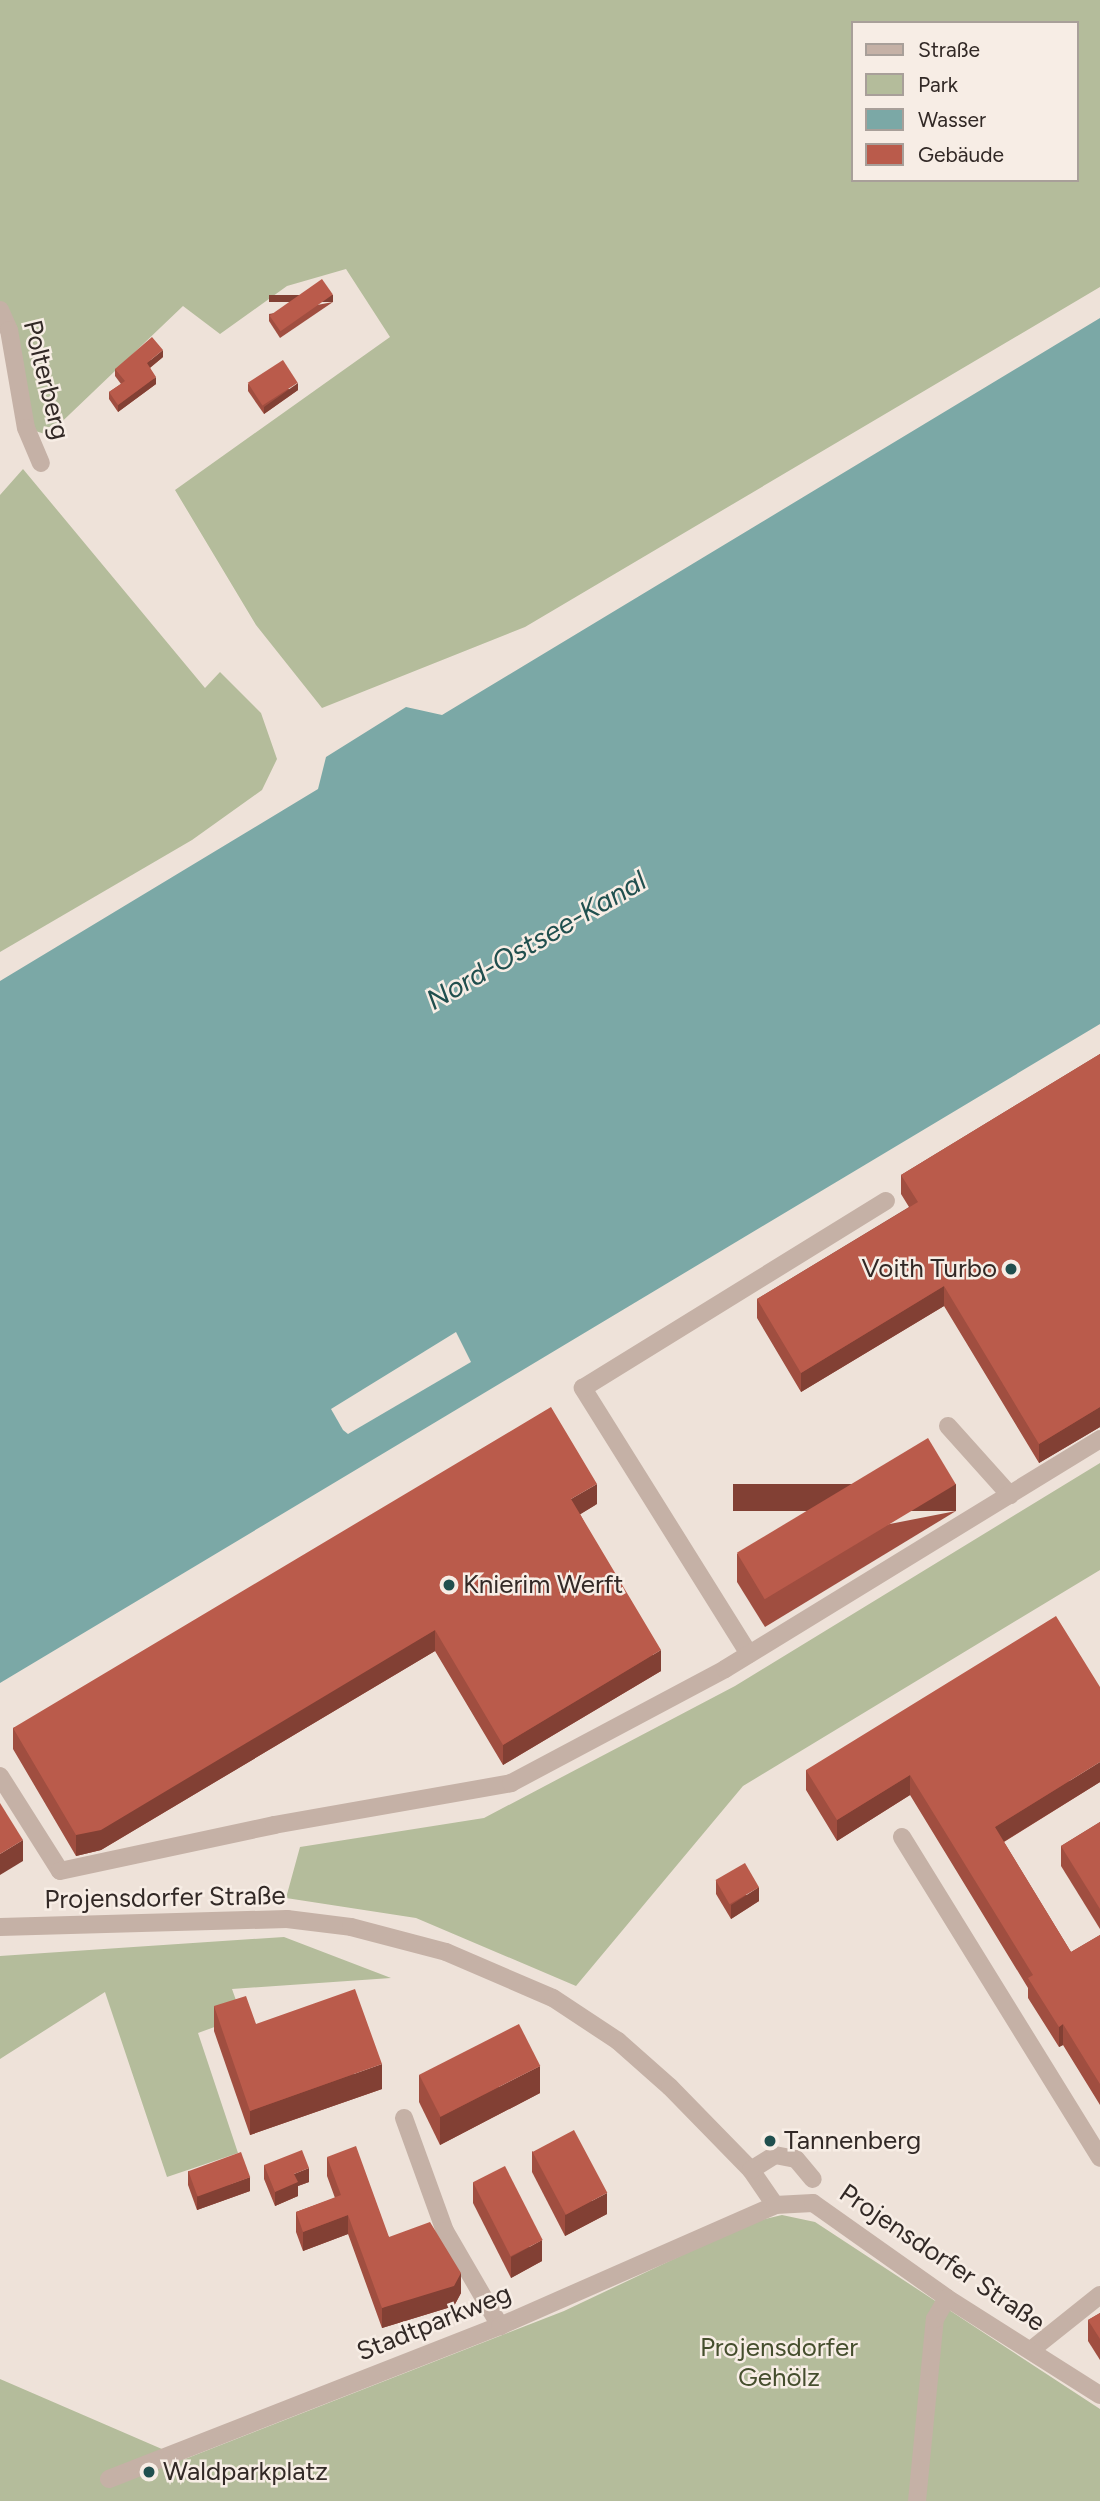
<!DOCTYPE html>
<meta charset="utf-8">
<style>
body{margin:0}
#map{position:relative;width:1100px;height:2501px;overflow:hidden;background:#eee2d9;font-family:Figtree,sans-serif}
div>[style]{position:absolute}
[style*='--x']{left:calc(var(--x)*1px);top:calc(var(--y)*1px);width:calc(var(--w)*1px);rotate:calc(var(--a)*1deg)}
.green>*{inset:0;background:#b4bc9b}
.water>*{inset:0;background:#7ba8a6}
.pier>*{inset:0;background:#eee2d9}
.minor>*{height:18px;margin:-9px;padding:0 9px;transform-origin:9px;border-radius:9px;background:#c5b1a6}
.wall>*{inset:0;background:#a04e40}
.shaded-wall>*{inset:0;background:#824034;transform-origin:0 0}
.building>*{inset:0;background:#ba5b4b;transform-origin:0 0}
.dots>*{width:19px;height:19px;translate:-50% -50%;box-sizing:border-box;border:4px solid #f7ede5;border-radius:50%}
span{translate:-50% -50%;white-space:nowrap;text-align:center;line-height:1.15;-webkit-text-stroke:5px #f7ede5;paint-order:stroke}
.street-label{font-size:26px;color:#322926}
.poi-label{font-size:26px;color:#322926}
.right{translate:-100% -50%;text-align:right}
.left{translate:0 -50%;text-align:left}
.park-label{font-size:26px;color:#454e2d}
.water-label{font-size:28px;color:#204f4e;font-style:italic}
.legend{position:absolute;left:851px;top:21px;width:228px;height:161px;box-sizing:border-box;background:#f7ede5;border:2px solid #a89f99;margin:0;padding:9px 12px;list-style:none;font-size:21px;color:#322926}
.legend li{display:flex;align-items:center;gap:14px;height:35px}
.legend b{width:35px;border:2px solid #a89f99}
</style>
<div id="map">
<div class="green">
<i style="clip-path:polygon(evenodd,0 0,1100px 0,1100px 287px,525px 627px,322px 708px,256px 625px,175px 490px,390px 337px,346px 269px,287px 286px,220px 334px,183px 306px,48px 435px,26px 428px,0 310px,0 0,853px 23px,1077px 23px,1077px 180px,853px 180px,853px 23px)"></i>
<i style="clip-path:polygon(23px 469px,205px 688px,220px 672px,261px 713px,277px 759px,262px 790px,192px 840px,0 952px,0 495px)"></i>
<i style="clip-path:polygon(1100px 1463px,1100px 1570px,743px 1786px,576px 1986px,416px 1918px,286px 1898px,300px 1847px,484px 1818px,735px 1686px)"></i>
<i style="clip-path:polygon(284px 1937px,391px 1978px,232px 1989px,242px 2017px,198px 2033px,238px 2153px,167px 2177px,105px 1992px,0 2059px,0 1956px)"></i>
<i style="clip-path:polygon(782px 2215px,815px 2222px,1100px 2409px,1100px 2501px,0 2501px,0 2379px,185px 2459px,564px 2311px,752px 2222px)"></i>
</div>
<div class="water">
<i style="clip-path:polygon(1100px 318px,1100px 1024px,0 1683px,0 981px,318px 789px,326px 757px,406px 707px,442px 715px)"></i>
</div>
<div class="pier">
<i style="clip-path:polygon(456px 1332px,471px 1362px,348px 1434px,343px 1430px,331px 1409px)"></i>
</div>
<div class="minor">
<i style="--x:0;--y:310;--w:22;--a:66"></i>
<i style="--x:9;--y:330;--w:99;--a:80.2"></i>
<i style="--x:26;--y:428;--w:38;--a:67"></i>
<i style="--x:948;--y:1426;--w:93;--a:48.1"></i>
<i style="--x:749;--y:1654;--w:314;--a:-122"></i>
<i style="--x:583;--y:1388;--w:356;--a:-31.7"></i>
<i style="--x:0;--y:1776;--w:112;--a:57.7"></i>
<i style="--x:60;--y:1871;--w:219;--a:-12.1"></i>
<i style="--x:274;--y:1825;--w:241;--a:-10"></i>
<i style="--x:511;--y:1783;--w:242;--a:-28"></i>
<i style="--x:725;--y:1669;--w:440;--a:-31.5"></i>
<i style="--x:902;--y:1837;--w:377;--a:58.3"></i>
<i style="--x:0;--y:1927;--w:287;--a:-1.6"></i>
<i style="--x:287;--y:1919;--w:64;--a:7.1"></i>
<i style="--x:351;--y:1927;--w:98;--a:14.7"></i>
<i style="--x:446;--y:1952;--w:116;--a:23.3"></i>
<i style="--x:553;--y:1998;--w:78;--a:33.5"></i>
<i style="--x:618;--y:2041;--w:69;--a:41.5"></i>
<i style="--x:670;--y:2087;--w:116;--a:45.7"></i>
<i style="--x:751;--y:2170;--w:42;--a:55.6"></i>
<i style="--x:404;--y:2118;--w:120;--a:70.1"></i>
<i style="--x:445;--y:2231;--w:110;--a:59.9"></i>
<i style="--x:751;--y:2170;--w:28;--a:-32"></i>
<i style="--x:775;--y:2155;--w:21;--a:11"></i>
<i style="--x:796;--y:2159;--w:26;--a:50"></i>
<i style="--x:1031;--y:2350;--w:88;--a:-38.6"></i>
<i style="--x:109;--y:2479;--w:420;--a:-21.4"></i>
<i style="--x:500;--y:2326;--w:300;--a:-23.7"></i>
<i style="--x:775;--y:2205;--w:38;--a:-3"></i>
<i style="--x:813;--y:2203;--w:164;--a:35.3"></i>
<i style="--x:947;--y:2298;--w:181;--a:32.4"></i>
<i style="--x:917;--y:2501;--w:183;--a:-84.4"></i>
<i style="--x:935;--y:2319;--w:24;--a:-60"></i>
</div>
<div class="wall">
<i style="clip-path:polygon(333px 302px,280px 338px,269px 321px,269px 314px)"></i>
<i style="clip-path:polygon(163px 357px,150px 368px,156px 384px,118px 412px,109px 399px,109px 392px,121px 384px,115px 376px,115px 369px)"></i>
<i style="clip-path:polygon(248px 384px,298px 390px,264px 414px,248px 391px)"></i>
<i style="clip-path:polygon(1100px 1054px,1100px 1427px,1039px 1463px,944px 1306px,801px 1392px,757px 1318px,757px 1299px,909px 1207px,901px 1194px,901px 1175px)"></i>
<i style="clip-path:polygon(597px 1504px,580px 1514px,661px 1671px,503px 1765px,435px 1651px,101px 1850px,76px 1856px,13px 1749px,13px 1728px)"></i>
<i style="clip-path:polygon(956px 1511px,765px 1627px,737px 1582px,737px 1554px)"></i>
<i style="clip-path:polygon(806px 1770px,1100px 1782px,1004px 1842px,1071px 1952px,1100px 1935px,1100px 2105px,1063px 2045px,1059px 2047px,1028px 1998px,1028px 1988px,910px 1795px,837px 1841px,806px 1790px)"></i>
<i style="clip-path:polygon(1100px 1822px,1100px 1929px,1061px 1866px,1061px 1846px)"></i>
<i style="clip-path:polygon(716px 1880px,759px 1901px,731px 1919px,716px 1894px)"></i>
<i style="clip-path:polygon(214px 2006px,256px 2024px,382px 2089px,250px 2135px,214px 2031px)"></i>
<i style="clip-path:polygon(419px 2075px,540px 2093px,440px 2145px,419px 2102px)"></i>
<i style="clip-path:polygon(532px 2151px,607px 2214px,565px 2236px,532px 2172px)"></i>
<i style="clip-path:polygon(327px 2157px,389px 2237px,461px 2293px,454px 2306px,382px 2328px,348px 2234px,303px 2251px,296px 2232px,296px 2212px,335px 2198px,327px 2176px)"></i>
<i style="clip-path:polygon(264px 2165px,309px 2182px,298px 2186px,298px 2196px,275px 2206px,264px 2179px)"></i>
<i style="clip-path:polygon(188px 2171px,250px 2191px,197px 2210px,188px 2185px)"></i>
<i style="clip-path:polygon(473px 2182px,542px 2261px,511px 2278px,473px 2203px)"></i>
<i style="clip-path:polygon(1100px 2313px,1100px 2360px,1088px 2341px,1088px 2320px)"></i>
</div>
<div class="shaded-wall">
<i style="left:333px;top:295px;width:7px;height:64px;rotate:90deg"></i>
<i style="clip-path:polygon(163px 350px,163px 357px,147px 370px,147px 363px)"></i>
<i style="clip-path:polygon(156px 377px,156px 384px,118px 412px,118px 405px)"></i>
<i style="clip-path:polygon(298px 383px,298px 390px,264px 414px,264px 407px)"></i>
<i style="clip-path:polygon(944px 1286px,944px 1306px,801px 1392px,801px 1373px)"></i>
<i style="clip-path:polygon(1100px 1407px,1100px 1427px,1039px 1463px,1039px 1444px)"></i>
<i style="clip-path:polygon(597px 1484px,597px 1504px,571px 1520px,571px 1499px)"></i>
<i style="left:956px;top:1484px;width:27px;height:223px;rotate:90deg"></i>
<i style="clip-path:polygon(435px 1630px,435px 1651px,101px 1850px,76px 1856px,76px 1835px)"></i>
<i style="clip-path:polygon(661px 1650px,661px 1671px,503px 1765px,503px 1745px)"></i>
<i style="clip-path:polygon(1100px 1762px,1100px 1782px,995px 1847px,995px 1827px)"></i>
<i style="clip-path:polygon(910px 1775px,910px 1795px,837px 1841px,837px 1820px)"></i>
<i style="clip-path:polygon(23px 1840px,23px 1861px,0 1875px,0 1854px)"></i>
<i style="clip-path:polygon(759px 1887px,759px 1901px,731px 1919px,731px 1905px)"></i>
<i style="clip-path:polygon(1063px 2024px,1063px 2045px,1059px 2047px,1059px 2027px)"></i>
<i style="clip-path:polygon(382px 2064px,382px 2089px,250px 2135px,250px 2111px)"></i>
<i style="clip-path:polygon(540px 2066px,540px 2093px,440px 2145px,440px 2117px)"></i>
<i style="clip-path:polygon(309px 2168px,309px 2182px,298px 2186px,298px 2196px,275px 2206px,275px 2192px,294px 2174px)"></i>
<i style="clip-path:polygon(250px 2177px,250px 2191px,197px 2210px,197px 2196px)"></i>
<i style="clip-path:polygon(607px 2193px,607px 2214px,565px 2236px,565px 2215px)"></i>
<i style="clip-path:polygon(348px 2215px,348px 2234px,303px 2251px,303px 2232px)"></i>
<i style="clip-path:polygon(542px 2240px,542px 2261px,511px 2278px,511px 2257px)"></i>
<i style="clip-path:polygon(461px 2273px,461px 2293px,454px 2306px,382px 2328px,382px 2308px)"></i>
</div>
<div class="building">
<i style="left:322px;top:279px;width:19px;height:64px;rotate:55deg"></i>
<i style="clip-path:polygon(152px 337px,163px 350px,147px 363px,156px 377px,118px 405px,109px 392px,125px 381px,115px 369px)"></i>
<i style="left:283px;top:360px;width:27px;height:42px;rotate:57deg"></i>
<i style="clip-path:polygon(1100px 1054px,1100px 1407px,1039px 1444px,944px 1286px,801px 1373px,757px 1299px,918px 1202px,901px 1175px)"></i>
<i style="clip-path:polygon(551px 1407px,597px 1484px,571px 1499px,661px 1650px,503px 1745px,435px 1630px,101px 1830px,76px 1835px,13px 1728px)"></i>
<i style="left:928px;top:1438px;width:54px;height:223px;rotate:59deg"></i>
<i style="clip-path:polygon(1056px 1616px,1100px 1687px,1100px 1762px,995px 1827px,1071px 1952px,1100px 1935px,1100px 2084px,1063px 2024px,1059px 2027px,1028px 1978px,1033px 1975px,910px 1775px,837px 1820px,806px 1770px)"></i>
<i style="clip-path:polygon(0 1803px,23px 1840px,0 1854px)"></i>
<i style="clip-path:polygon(1100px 1822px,1100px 1909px,1061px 1846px)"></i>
<i style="left:745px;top:1863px;width:28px;height:34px;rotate:60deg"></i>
<i style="clip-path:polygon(355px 1989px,382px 2064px,250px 2111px,214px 2006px,246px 1996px,256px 2024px)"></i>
<i style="left:519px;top:2024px;width:47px;height:112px;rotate:63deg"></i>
<i style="left:574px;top:2130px;width:71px;height:47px;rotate:62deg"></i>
<i style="clip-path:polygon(356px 2146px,389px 2237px,430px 2222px,461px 2273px,454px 2286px,382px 2308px,348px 2215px,303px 2232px,296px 2212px,341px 2195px,327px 2157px)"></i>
<i style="clip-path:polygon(302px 2150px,309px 2168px,294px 2174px,298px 2182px,275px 2192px,264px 2165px)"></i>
<i style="left:241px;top:2152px;width:27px;height:56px;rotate:70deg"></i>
<i style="left:505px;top:2166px;width:83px;height:36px;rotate:63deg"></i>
<i style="clip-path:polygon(1100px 2313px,1100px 2339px,1088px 2320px)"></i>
</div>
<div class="dots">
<i style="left:1011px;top:1269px;background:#204f4e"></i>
<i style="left:449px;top:1585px;background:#204f4e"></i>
<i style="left:770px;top:2141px;background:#204f4e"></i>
<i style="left:149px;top:2472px;background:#204f4e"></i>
</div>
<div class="street-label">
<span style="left:46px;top:380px;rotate:76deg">Polterberg</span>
<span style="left:165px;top:1898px;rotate:-1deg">Projensdorfer Straße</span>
<span style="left:942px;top:2258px;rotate:34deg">Projensdorfer Straße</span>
<span style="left:434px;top:2323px;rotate:-22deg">Stadtparkweg</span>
</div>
<div class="poi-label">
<span class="right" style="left:997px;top:1269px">Voith Turbo</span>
<span class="left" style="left:463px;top:1585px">Knierim Werft</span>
<span class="left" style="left:784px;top:2141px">Tannenberg</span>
<span class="left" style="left:163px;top:2472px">Waldparkplatz</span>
</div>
<div class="park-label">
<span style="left:779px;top:2363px">Projensdorfer<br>Gehölz</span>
</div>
<div class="water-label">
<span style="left:536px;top:940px;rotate:-30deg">Nord-Ostsee-Kanal</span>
</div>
<ul class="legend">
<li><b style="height:9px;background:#c5b1a6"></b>Straße</li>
<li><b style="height:19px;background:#b4bc9b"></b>Park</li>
<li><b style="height:19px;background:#7ba8a6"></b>Wasser</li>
<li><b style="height:19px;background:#ba5b4b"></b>Gebäude</li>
</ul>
</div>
